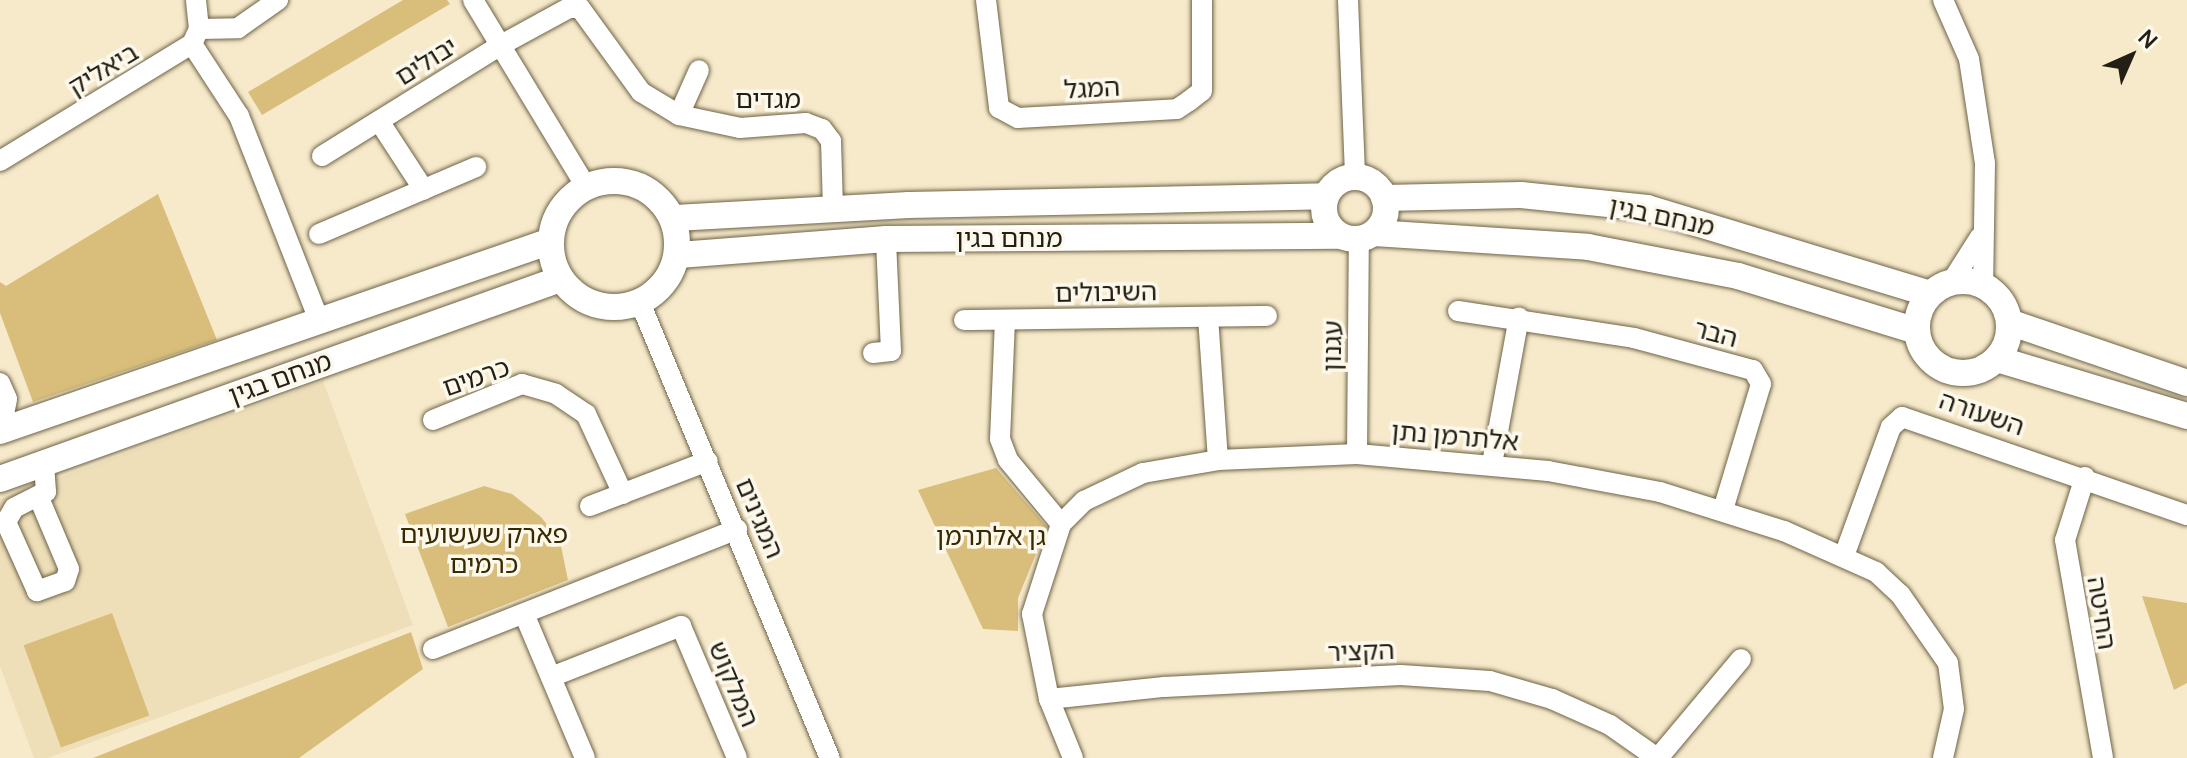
<!DOCTYPE html>
<meta charset="utf-8">
<style>
body{margin:0}
#map{position:relative;width:2187px;height:758px;overflow:hidden;background:#f7eacb;font-family:Manrope,"Noto Sans Hebrew",sans-serif}
div>[style]{position:absolute}
[style*='--x']{left:calc(var(--x)*1px);top:calc(var(--y)*1px);width:calc(var(--w)*1px);rotate:calc(var(--a)*1deg)}
.built>*{inset:0;background:#eedfb9}
.green>*{inset:0;background:#d9be7b;transform-origin:0 0}
.roads{filter:drop-shadow(0 0 2px #6e6347) drop-shadow(0 0 2px #6e6347)}
.minor>*{height:20px;margin:-10px;padding:0 10px;transform-origin:10px;border-radius:10px;background:#fff}
.major>*{height:26px;margin:-13px;padding:0 13px;transform-origin:13px;border-radius:13px;background:#fff}
.major>.ring{margin:-13px;padding:0;box-sizing:content-box;background:none;border:26px solid #fff;border-radius:50%}
span{translate:-50% -50%;white-space:nowrap;text-align:center;line-height:1.15;-webkit-text-stroke:7px #fdf8ec;paint-order:stroke}
.street-label{font-size:26px;color:#241f14}
.park-label{font-size:26px;color:#382a00}
.north{position:absolute;left:2091px;top:16px;width:80px;height:80px;-webkit-text-stroke:6px #fdf8ec;paint-order:stroke;rotate:45deg;font-size:22px;font-weight:700;line-height:32px;text-align:center;color:#241f14}
.north::after{content:'';display:block;margin:auto;width:28px;height:36px;background:#241f14;clip-path:polygon(50% 0,100% 100%,50% 72%,0 100%)}
</style>
<div id="map">
<div class="built">
<i style="clip-path:polygon(323px 381px,413px 625px,48px 758px,34px 758px,0 666px,0 499px)"></i>
</div>
<div class="green">
<i style="clip-path:polygon(403px 0,447px 0,450px 4px,262px 115px,248px 92px)"></i>
<i style="clip-path:polygon(158px 194px,217px 340px,33px 402px,0 313px,0 282px,6px 286px)"></i>
<i style="clip-path:polygon(996px 468px,1047px 527px,1018px 598px,1018px 631px,983px 629px,918px 490px)"></i>
<i style="clip-path:polygon(484px 486px,512px 494px,541px 517px,560px 541px,568px 580px,448px 627px,405px 514px)"></i>
<i style="clip-path:polygon(2142px 596px,2187px 603px,2187px 683px,2174px 690px)"></i>
<i style="left:112px;top:613px;width:109px;height:94px;rotate:70deg"></i>
<i style="clip-path:polygon(411px 632px,423px 669px,299px 758px,93px 758px)"></i>
</div>
<div class="roads">
<div class="minor">
<i style="--x:473;--y:0;--w:220;--a:58.8"></i>
<i style="--x:986;--y:0;--w:109;--a:83.1"></i>
<i style="--x:999;--y:108;--w:21;--a:28"></i>
<i style="--x:1018;--y:118;--w:159;--a:-3.2"></i>
<i style="--x:1177;--y:109;--w:14;--a:-34"></i>
<i style="--x:1189;--y:101;--w:16;--a:-38"></i>
<i style="--x:1202;--y:91;--w:91;--a:-90"></i>
<i style="--x:1348;--y:0;--w:177;--a:87.7"></i>
<i style="--x:1943;--y:0;--w:64;--a:66.2"></i>
<i style="--x:1969;--y:59;--w:105;--a:81.3"></i>
<i style="--x:1985;--y:163;--w:122;--a:90.9"></i>
<i style="--x:199;--y:29;--w:39;--a:-1"></i>
<i style="--x:238;--y:28;--w:49;--a:-35"></i>
<i style="--x:192;--y:44;--w:86;--a:56.9"></i>
<i style="--x:239;--y:116;--w:217;--a:68.6"></i>
<i style="--x:679;--y:115;--w:49;--a:-66"></i>
<i style="--x:379;--y:121;--w:82;--a:56.9"></i>
<i style="--x:322;--y:156;--w:211;--a:-31.8"></i>
<i style="--x:501;--y:45;--w:77;--a:-28.6"></i>
<i style="--x:569;--y:8;--w:11;--a:0"></i>
<i style="--x:580;--y:8;--w:104;--a:54"></i>
<i style="--x:641;--y:92;--w:44;--a:31.2"></i>
<i style="--x:679;--y:115;--w:62;--a:12"></i>
<i style="--x:740;--y:128;--w:66;--a:-4.3"></i>
<i style="--x:806;--y:123;--w:17;--a:21"></i>
<i style="--x:822;--y:129;--w:15;--a:53"></i>
<i style="--x:831;--y:141;--w:69;--a:88.3"></i>
<i style="--x:0;--y:161;--w:225;--a:-31.4"></i>
<i style="--x:192;--y:44;--w:17;--a:-65"></i>
<i style="--x:199;--y:29;--w:29;--a:-96"></i>
<i style="--x:319;--y:234;--w:171;--a:-23.1"></i>
<i style="--x:1952;--y:281;--w:52;--a:-57.5"></i>
<i style="--x:639;--y:300;--w:496;--a:67.4"></i>
<i style="--x:1458;--y:311;--w:178;--a:8.7"></i>
<i style="--x:1634;--y:338;--w:123;--a:15.1"></i>
<i style="--x:1753;--y:370;--w:16;--a:60"></i>
<i style="--x:1761;--y:384;--w:132;--a:106.8"></i>
<i style="--x:1208;--y:317;--w:143;--a:86"></i>
<i style="--x:964;--y:320;--w:303;--a:-0.8"></i>
<i style="--x:1005;--y:320;--w:119;--a:92.4"></i>
<i style="--x:1000;--y:439;--w:22;--a:69"></i>
<i style="--x:1008;--y:460;--w:83;--a:50.4"></i>
<i style="--x:873;--y:353;--w:18;--a:-6"></i>
<i style="--x:891;--y:351;--w:112;--a:-92.6"></i>
<i style="--x:0;--y:383;--w:17;--a:66"></i>
<i style="--x:7;--y:399;--w:33;--a:101"></i>
<i style="--x:433;--y:420;--w:96;--a:-22"></i>
<i style="--x:522;--y:384;--w:35;--a:16"></i>
<i style="--x:556;--y:394;--w:36;--a:34"></i>
<i style="--x:586;--y:414;--w:88;--a:65.2"></i>
<i style="--x:1357;--y:454;--w:214;--a:-89.5"></i>
<i style="--x:1492;--y:464;--w:149;--a:-79.6"></i>
<i style="--x:2085;--y:477;--w:66;--a:107.6"></i>
<i style="--x:2065;--y:540;--w:221;--a:80.1"></i>
<i style="--x:39;--y:498;--w:77;--a:67.1"></i>
<i style="--x:69;--y:569;--w:13;--a:108"></i>
<i style="--x:65;--y:581;--w:30;--a:160"></i>
<i style="--x:37;--y:591;--w:76;--a:-114.2"></i>
<i style="--x:6;--y:522;--w:16;--a:-60"></i>
<i style="--x:14;--y:508;--w:36;--a:-27"></i>
<i style="--x:46;--y:492;--w:29;--a:-94"></i>
<i style="--x:590;--y:506;--w:126;--a:-20.9"></i>
<i style="--x:1844;--y:556;--w:137;--a:-70"></i>
<i style="--x:1891;--y:427;--w:15;--a:-42"></i>
<i style="--x:1902;--y:417;--w:301;--a:19"></i>
<i style="--x:525;--y:616;--w:154;--a:67.1"></i>
<i style="--x:433;--y:649;--w:327;--a:-21.5"></i>
<i style="--x:551;--y:677;--w:140;--a:-21.4"></i>
<i style="--x:681;--y:626;--w:143;--a:67"></i>
<i style="--x:1049;--y:699;--w:116;--a:-6"></i>
<i style="--x:1164;--y:687;--w:237;--a:-2.9"></i>
<i style="--x:1401;--y:675;--w:89;--a:3.9"></i>
<i style="--x:1490;--y:681;--w:65;--a:16.2"></i>
<i style="--x:1552;--y:699;--w:64;--a:24.1"></i>
<i style="--x:1610;--y:725;--w:57;--a:35.1"></i>
<i style="--x:1073;--y:758;--w:64;--a:-112.1"></i>
<i style="--x:1049;--y:699;--w:87;--a:-101.3"></i>
<i style="--x:1032;--y:614;--w:95;--a:-72.1"></i>
<i style="--x:1061;--y:524;--w:33;--a:-45"></i>
<i style="--x:1084;--y:501;--w:65;--a:-25.4"></i>
<i style="--x:1143;--y:473;--w:76;--a:-9.8"></i>
<i style="--x:1218;--y:460;--w:139;--a:-2.5"></i>
<i style="--x:1357;--y:454;--w:192;--a:5.1"></i>
<i style="--x:1548;--y:471;--w:114;--a:10.6"></i>
<i style="--x:1660;--y:492;--w:130;--a:17.5"></i>
<i style="--x:1784;--y:531;--w:101;--a:24"></i>
<i style="--x:1876;--y:572;--w:33;--a:43"></i>
<i style="--x:1900;--y:594;--w:84;--a:55.2"></i>
<i style="--x:1948;--y:663;--w:46;--a:82.6"></i>
<i style="--x:1954;--y:709;--w:50;--a:102.7"></i>
<i style="--x:1658;--y:758;--w:129;--a:-50"></i>
</div>
<div class="major">
<i class="ring" style="left:1324px;top:177px;width:36px;height:36px"></i>
<i class="ring" style="left:551px;top:181px;width:100px;height:100px"></i>
<i style="--x:1384;--y:198;--w:137;--a:-1.3"></i>
<i style="--x:1521;--y:195;--w:127;--a:5.9"></i>
<i style="--x:1647;--y:208;--w:296;--a:16.9"></i>
<i style="--x:675;--y:218;--w:234;--a:-3.2"></i>
<i style="--x:909;--y:205;--w:417;--a:-1.2"></i>
<i style="--x:1374;--y:233;--w:214;--a:3.7"></i>
<i style="--x:1588;--y:247;--w:153;--a:10.9"></i>
<i style="--x:1738;--y:276;--w:187;--a:17.1"></i>
<i style="--x:679;--y:255;--w:208;--a:-4.4"></i>
<i style="--x:886;--y:239;--w:453;--a:-0.4"></i>
<i class="ring" style="left:1917px;top:281px;width:66px;height:66px"></i>
<i style="--x:2009;--y:322;--w:188;--a:18.9"></i>
<i style="--x:1997;--y:359;--w:198;--a:16.7"></i>
<i style="--x:0;--y:431;--w:583;--a:-19.03"></i>
<i style="--x:0;--y:479;--w:595;--a:-19.65"></i>
</div>
</div>
<div class="street-label">
<span style="left:426px;top:61px;rotate:-32deg">יבולים</span>
<span style="left:103px;top:69px;rotate:-31deg">ביאליק</span>
<span style="left:1092px;top:88px;rotate:-3deg">המגל</span>
<span style="left:768px;top:99px">מגדים</span>
<span style="left:1662px;top:216px;rotate:12deg">מנחם בגין</span>
<span style="left:1009px;top:238px">מנחם בגין</span>
<span style="left:1106px;top:292px;rotate:-1deg">השיבולים</span>
<span style="left:1716px;top:333px;rotate:15deg">הבר</span>
<span style="left:1332px;top:346px;rotate:-89deg">עגנון</span>
<span style="left:476px;top:377px;rotate:-19deg">כרמים</span>
<span style="left:280px;top:378px;rotate:-20deg">מנחם בגין</span>
<span style="left:1982px;top:413px;rotate:19deg">השעורה</span>
<span style="left:1455px;top:436px;rotate:5deg">אלתרמן נתן</span>
<span style="left:760px;top:518px;rotate:67deg">המגינים</span>
<span style="left:2102px;top:613px;rotate:81deg">החיטה</span>
<span style="left:1361px;top:651px;rotate:-2deg">הקציר</span>
<span style="left:734px;top:684px;rotate:67deg">המלקוש</span>
</div>
<div class="park-label">
<span style="left:484px;top:549px">פארק שעשועים<br>כרמים</span>
<span style="left:991px;top:536px">גן אלתרמן</span>
</div>
<div class="north">N</div>
</div>
